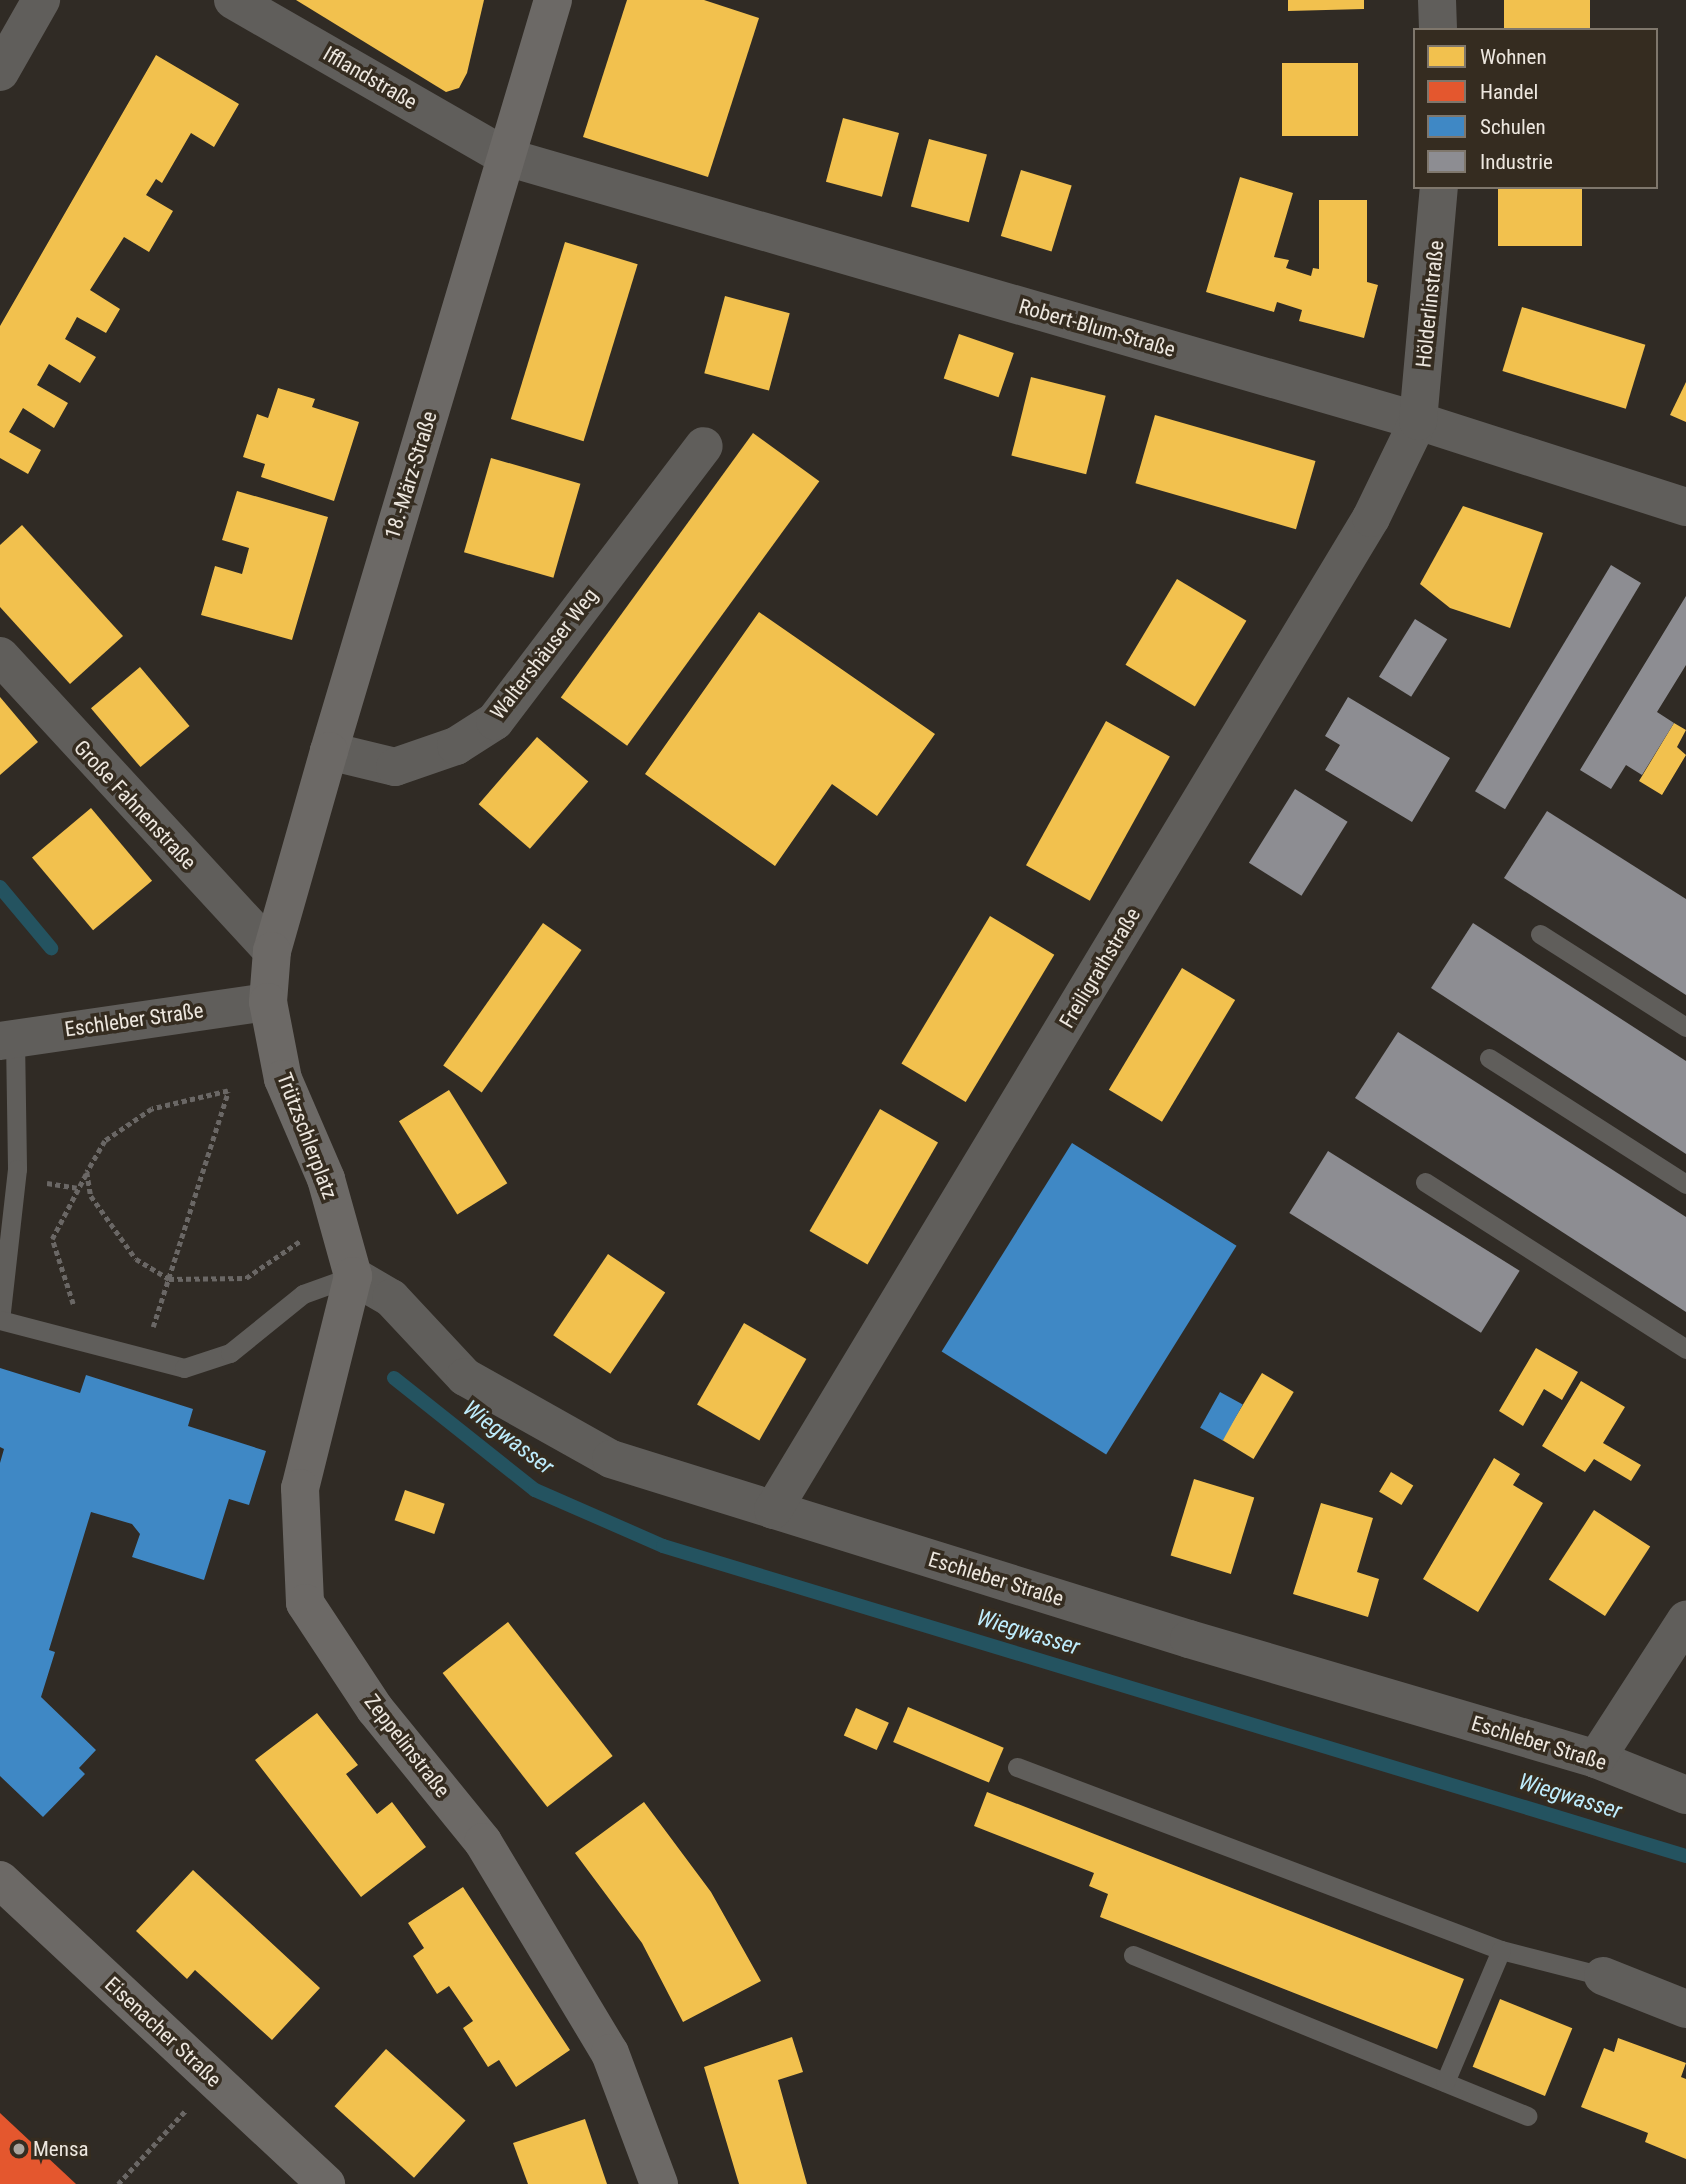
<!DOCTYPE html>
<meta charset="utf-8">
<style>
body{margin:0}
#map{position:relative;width:1686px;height:2184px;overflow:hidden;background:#302b25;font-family:"Roboto Condensed",sans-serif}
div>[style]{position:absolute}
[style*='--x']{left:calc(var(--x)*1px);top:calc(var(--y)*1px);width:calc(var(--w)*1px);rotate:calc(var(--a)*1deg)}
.homes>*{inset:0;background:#f2c14e;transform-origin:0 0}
.shops>*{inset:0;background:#e4572e}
.schools>*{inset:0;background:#3f88c5;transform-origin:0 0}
.industry>*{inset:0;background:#8d8d92;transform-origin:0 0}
.stream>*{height:14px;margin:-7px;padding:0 7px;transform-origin:7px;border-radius:7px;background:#245360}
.path>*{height:4.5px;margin-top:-2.25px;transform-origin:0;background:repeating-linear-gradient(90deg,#6a6765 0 5px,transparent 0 8.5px)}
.lane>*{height:19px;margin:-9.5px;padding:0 9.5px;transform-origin:9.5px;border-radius:9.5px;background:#605e5b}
.street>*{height:38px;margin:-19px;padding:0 19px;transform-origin:19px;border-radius:19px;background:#605e5b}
.secondary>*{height:38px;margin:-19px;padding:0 19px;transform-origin:19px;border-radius:19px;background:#6c6966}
.dots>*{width:19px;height:19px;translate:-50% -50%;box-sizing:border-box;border:4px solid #352c20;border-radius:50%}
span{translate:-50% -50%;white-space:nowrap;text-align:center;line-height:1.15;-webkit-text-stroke:7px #352c20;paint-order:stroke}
.street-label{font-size:21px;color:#ede7df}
.poi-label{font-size:21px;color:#ede7df}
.left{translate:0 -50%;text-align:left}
.water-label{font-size:23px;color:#beecfc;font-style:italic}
.legend{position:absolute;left:1413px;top:28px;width:245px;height:161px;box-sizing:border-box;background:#352c20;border:2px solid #7f776c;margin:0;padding:9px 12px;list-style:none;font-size:21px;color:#ede7df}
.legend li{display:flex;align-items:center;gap:14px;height:35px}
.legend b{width:35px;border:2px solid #7f776c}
</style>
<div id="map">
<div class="homes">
<i style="clip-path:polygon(296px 0,484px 0,467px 73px,459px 88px,446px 92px)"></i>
<i style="clip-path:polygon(627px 0,704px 0,759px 18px,708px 177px,583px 137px)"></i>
<i style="clip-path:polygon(1288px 0,1364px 0,1364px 9px,1288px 11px)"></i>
<i style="left:1504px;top:0;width:86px;height:30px"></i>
<i style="clip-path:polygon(156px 55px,239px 104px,214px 147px,191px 133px,162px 183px,156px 179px,146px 195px,173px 211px,149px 252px,124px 237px,90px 290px,120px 309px,106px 333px,77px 317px,65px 339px,96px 357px,80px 383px,49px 364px,37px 385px,68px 403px,54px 428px,23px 408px,9px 432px,41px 450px,28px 474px,0 458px,0 326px)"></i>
<i style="left:1282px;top:63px;width:76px;height:73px"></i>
<i style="left:843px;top:118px;width:58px;height:66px;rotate:15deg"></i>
<i style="left:929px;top:139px;width:60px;height:70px;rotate:15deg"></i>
<i style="left:1021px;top:170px;width:53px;height:69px;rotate:17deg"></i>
<i style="clip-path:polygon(1240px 177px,1293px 193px,1274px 257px,1289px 260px,1286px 268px,1311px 276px,1313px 268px,1319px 269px,1319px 200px,1367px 200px,1367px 282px,1378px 285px,1364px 338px,1299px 321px,1302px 310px,1277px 302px,1274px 312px,1206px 292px)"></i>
<i style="left:1498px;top:187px;width:84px;height:59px"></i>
<i style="left:565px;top:242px;width:76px;height:185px;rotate:17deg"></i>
<i style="left:725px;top:296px;width:67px;height:80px;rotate:15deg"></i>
<i style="left:1522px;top:307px;width:129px;height:67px;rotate:17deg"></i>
<i style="left:959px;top:334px;width:58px;height:47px;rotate:19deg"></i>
<i style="left:1031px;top:377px;width:77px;height:81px;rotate:14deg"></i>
<i style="clip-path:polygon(1686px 382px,1686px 422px,1670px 415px)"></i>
<i style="clip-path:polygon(278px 388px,315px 399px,312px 407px,359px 422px,334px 501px,261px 477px,265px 464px,243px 457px,257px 414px,268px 418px)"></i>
<i style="left:1155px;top:415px;width:167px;height:71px;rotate:16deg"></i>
<i style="left:753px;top:433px;width:82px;height:327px;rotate:36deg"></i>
<i style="left:491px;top:458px;width:93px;height:98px;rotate:16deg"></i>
<i style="clip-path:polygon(237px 491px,328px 517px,292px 640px,201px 615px,215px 566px,242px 574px,249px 548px,222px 540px)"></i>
<i style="clip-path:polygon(1463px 506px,1543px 533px,1510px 628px,1450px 608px,1420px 584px)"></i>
<i style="clip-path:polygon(22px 525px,123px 636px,70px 684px,0 607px,0 545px)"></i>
<i style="left:1177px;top:579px;width:81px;height:100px;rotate:31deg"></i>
<i style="clip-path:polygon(759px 612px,935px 734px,877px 816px,832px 784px,775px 866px,645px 774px)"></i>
<i style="left:140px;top:667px;width:77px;height:64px;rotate:50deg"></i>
<i style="clip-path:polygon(0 697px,38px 742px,0 775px)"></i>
<i style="left:1106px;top:721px;width:73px;height:165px;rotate:29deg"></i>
<i style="clip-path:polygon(1674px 723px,1686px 730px,1677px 747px,1686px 755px,1662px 795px,1639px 781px)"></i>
<i style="left:537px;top:737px;width:68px;height:89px;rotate:41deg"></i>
<i style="left:91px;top:808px;width:95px;height:77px;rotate:50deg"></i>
<i style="left:990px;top:916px;width:75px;height:172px;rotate:31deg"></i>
<i style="left:543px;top:923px;width:47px;height:174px;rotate:35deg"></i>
<i style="left:1182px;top:968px;width:62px;height:142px;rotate:31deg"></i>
<i style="left:449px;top:1090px;width:110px;height:59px;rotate:58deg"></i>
<i style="left:880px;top:1109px;width:67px;height:141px;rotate:30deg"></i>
<i style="left:608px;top:1254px;width:69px;height:98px;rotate:34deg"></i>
<i style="left:744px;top:1323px;width:72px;height:94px;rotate:30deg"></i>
<i style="clip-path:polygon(1536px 1348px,1578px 1372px,1562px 1400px,1544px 1389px,1523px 1426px,1499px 1411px)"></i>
<i style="left:1262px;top:1373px;width:37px;height:78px;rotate:31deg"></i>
<i style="clip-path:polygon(1581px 1381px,1625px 1407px,1603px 1443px,1641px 1465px,1631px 1481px,1594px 1459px,1585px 1472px,1542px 1446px)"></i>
<i style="clip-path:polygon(1494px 1458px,1520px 1474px,1513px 1485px,1543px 1503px,1478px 1612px,1423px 1579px)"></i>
<i style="left:1391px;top:1472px;width:26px;height:23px;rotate:31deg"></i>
<i style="left:1194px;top:1479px;width:63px;height:80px;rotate:17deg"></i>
<i style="left:405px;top:1490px;width:42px;height:32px;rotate:19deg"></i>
<i style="clip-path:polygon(1321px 1503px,1373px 1518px,1357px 1572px,1379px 1579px,1368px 1617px,1293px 1594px)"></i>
<i style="left:1594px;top:1510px;width:67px;height:83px;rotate:33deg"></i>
<i style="left:508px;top:1622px;width:170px;height:83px;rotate:52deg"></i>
<i style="left:908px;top:1707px;width:104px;height:38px;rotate:23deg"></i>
<i style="left:856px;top:1708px;width:36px;height:30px;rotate:24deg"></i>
<i style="clip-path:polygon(317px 1713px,358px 1765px,346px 1774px,377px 1814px,392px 1802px,426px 1847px,361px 1897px,255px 1760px)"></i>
<i style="clip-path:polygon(987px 1792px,1464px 1979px,1437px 2049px,1100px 1917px,1108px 1894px,1089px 1886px,1094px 1873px,974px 1826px)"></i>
<i style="clip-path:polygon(644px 1802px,711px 1892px,761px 1981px,683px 2022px,642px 1943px,575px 1853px)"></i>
<i style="clip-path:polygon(193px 1870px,320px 1988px,272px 2040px,195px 1970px,187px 1979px,136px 1931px)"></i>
<i style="clip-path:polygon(463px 1887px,570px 2050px,516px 2087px,499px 2060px,488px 2067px,463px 2028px,473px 2021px,449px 1986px,437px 1994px,413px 1956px,424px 1948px,408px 1923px)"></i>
<i style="left:1500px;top:1999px;width:78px;height:73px;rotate:22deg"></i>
<i style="clip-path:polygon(792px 2037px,803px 2072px,778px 2080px,807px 2184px,739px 2184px,704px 2067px)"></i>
<i style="clip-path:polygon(1618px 2038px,1686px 2063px,1681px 2077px,1686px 2079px,1686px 2159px,1645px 2142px,1648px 2133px,1581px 2107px,1604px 2048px,1614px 2052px)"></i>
<i style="left:386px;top:2049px;width:107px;height:77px;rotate:42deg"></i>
<i style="clip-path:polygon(585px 2119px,607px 2184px,528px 2184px,513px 2143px)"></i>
</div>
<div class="shops">
<i style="clip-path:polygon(0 2113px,76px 2184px,0 2184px)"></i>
</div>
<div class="schools">
<i style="left:1072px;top:1143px;width:194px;height:246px;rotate:32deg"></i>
<i style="clip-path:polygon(0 1368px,80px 1393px,86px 1375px,193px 1409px,188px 1426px,266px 1451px,249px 1505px,229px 1499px,204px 1580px,132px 1557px,140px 1534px,132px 1524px,91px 1512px,49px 1650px,55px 1652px,41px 1697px,96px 1750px,79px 1768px,85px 1774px,43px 1817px,0 1776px,0 1463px,4px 1449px,0 1447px)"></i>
<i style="left:1220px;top:1392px;width:26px;height:41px;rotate:29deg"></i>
</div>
<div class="industry">
<i style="left:1611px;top:565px;width:35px;height:264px;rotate:31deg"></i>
<i style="clip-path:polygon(1686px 596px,1686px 665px,1657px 712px,1674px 723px,1642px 775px,1626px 765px,1611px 789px,1580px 770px)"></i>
<i style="left:1415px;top:619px;width:38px;height:68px;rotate:32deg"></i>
<i style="clip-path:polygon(1348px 697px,1450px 758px,1412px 822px,1325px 770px,1340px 745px,1325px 736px)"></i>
<i style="left:1295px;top:789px;width:62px;height:87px;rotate:32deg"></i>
<i style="clip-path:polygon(1547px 811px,1686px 899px,1686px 995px,1504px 878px)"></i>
<i style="clip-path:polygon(1473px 923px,1686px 1061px,1686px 1154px,1431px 988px)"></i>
<i style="clip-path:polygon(1398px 1032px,1686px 1217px,1686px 1312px,1355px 1098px)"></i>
<i style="left:1328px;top:1151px;width:226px;height:73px;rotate:32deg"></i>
</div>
<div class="stream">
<i style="--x:0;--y:887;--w:80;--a:50.1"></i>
<i style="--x:394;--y:1378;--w:180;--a:38.5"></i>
<i style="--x:535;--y:1490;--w:140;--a:23.6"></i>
<i style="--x:663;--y:1546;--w:1069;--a:16.86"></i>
</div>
<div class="path">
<i style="--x:228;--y:1091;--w:78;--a:166.7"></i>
<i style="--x:152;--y:1109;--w:57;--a:145.8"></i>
<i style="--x:105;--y:1141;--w:36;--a:120"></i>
<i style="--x:87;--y:1172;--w:24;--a:81"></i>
<i style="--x:91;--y:1196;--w:77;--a:54.5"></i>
<i style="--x:136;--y:1259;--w:39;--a:31"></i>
<i style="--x:169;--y:1279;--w:77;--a:-0.7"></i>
<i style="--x:246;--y:1278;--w:65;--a:-34.4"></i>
<i style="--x:47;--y:1183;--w:30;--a:9"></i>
<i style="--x:73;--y:1304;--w:68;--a:-107.9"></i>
<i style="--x:52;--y:1239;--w:76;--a:-62.4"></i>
<i style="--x:153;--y:1327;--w:247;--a:-72.3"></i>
<i style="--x:118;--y:2184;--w:100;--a:-47.4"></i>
</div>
<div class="lane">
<i style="--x:1540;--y:934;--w:173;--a:32.5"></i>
<i style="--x:15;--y:1039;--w:130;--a:89.1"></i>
<i style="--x:17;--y:1169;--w:152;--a:96.4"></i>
<i style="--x:0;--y:1320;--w:190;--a:14.6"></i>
<i style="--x:184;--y:1368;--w:48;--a:-18.1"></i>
<i style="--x:230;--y:1353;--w:94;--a:-38.9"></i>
<i style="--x:303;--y:1294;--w:53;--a:-19.8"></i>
<i style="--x:1489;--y:1058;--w:234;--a:32.6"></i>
<i style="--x:1425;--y:1182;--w:310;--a:32.6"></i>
<i style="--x:1017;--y:1767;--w:517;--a:20.71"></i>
<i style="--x:1501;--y:1950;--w:105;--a:14.3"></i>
<i style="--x:1133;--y:1955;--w:426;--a:22.2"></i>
<i style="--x:1445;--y:2082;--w:143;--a:-67"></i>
</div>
<div class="street">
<i style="--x:233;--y:0;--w:315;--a:29.9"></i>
<i style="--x:506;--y:157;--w:949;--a:16.14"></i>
<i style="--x:1418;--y:421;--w:281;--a:17.8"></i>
<i style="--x:1437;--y:0;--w:30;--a:88"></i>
<i style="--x:0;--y:72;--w:83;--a:-60.3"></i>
<i style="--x:0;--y:656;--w:401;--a:47.3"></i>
<i style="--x:329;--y:751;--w:68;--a:13.6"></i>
<i style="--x:395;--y:767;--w:65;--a:-19"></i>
<i style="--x:456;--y:746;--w:46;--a:-32.7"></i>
<i style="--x:495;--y:721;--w:345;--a:-52.8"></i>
<i style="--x:0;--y:1041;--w:271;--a:-8.3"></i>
<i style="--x:353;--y:1276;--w:44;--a:30.1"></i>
<i style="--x:391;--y:1298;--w:108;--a:46.9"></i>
<i style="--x:465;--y:1377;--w:167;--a:29.3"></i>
<i style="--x:611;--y:1459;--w:605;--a:17.3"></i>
<i style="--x:1189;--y:1639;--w:424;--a:16.4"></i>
<i style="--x:1596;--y:1759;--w:97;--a:21.8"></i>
<i style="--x:773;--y:1510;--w:1158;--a:-58.92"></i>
<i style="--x:1371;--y:518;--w:108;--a:-64.1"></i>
<i style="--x:1418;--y:421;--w:235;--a:-84.9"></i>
<i style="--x:1596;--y:1759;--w:166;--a:-57.1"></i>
<i style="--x:1603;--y:1976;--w:89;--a:21.7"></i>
</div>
<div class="secondary">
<i style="--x:553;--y:0;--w:784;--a:106.61"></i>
<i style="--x:329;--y:751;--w:208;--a:105.9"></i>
<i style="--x:272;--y:951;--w:51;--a:94.5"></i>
<i style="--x:268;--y:1002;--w:78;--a:79"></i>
<i style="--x:283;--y:1079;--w:109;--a:66.7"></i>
<i style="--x:326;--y:1179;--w:101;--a:74.4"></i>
<i style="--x:353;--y:1276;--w:219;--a:104"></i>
<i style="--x:300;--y:1488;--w:115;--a:87.5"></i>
<i style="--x:305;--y:1603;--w:127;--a:56.6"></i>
<i style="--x:375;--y:1709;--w:171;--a:50.9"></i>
<i style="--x:483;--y:1842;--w:246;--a:59"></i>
<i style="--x:610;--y:2053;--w:140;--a:69.5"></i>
<i style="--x:0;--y:1880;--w:446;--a:43"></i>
</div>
<div class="dots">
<i style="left:19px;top:2149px;background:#aba59e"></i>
</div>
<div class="street-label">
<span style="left:370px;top:78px;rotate:30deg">Ifflandstraße</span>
<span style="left:1430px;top:304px;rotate:-84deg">Hölderlinstraße</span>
<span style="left:1097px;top:328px;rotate:16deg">Robert-Blum-Straße</span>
<span style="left:411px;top:475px;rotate:-73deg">18.-März-Straße</span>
<span style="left:544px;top:654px;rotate:-52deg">Waltershäuser Weg</span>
<span style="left:135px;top:805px;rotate:47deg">Große Fahnenstraße</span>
<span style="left:1100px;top:968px;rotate:-59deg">Freiligrathstraße</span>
<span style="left:134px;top:1020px;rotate:-8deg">Eschleber Straße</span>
<span style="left:307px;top:1136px;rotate:69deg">Trützschlerplatz</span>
<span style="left:996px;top:1579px;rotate:17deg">Eschleber Straße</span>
<span style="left:1539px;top:1743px;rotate:17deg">Eschleber Straße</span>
<span style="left:407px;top:1746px;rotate:52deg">Zeppelinstraße</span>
<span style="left:163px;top:2032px;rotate:43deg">Eisenacher Straße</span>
</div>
<div class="poi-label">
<span class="left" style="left:33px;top:2149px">Mensa</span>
</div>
<div class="water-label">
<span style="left:508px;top:1438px;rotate:37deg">Wiegwasser</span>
<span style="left:1028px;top:1633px;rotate:17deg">Wiegwasser</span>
<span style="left:1570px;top:1797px;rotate:17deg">Wiegwasser</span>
</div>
<ul class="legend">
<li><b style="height:19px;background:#f2c14e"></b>Wohnen</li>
<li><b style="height:19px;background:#e4572e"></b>Handel</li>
<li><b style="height:19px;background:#3f88c5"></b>Schulen</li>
<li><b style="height:19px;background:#8d8d92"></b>Industrie</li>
</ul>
</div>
